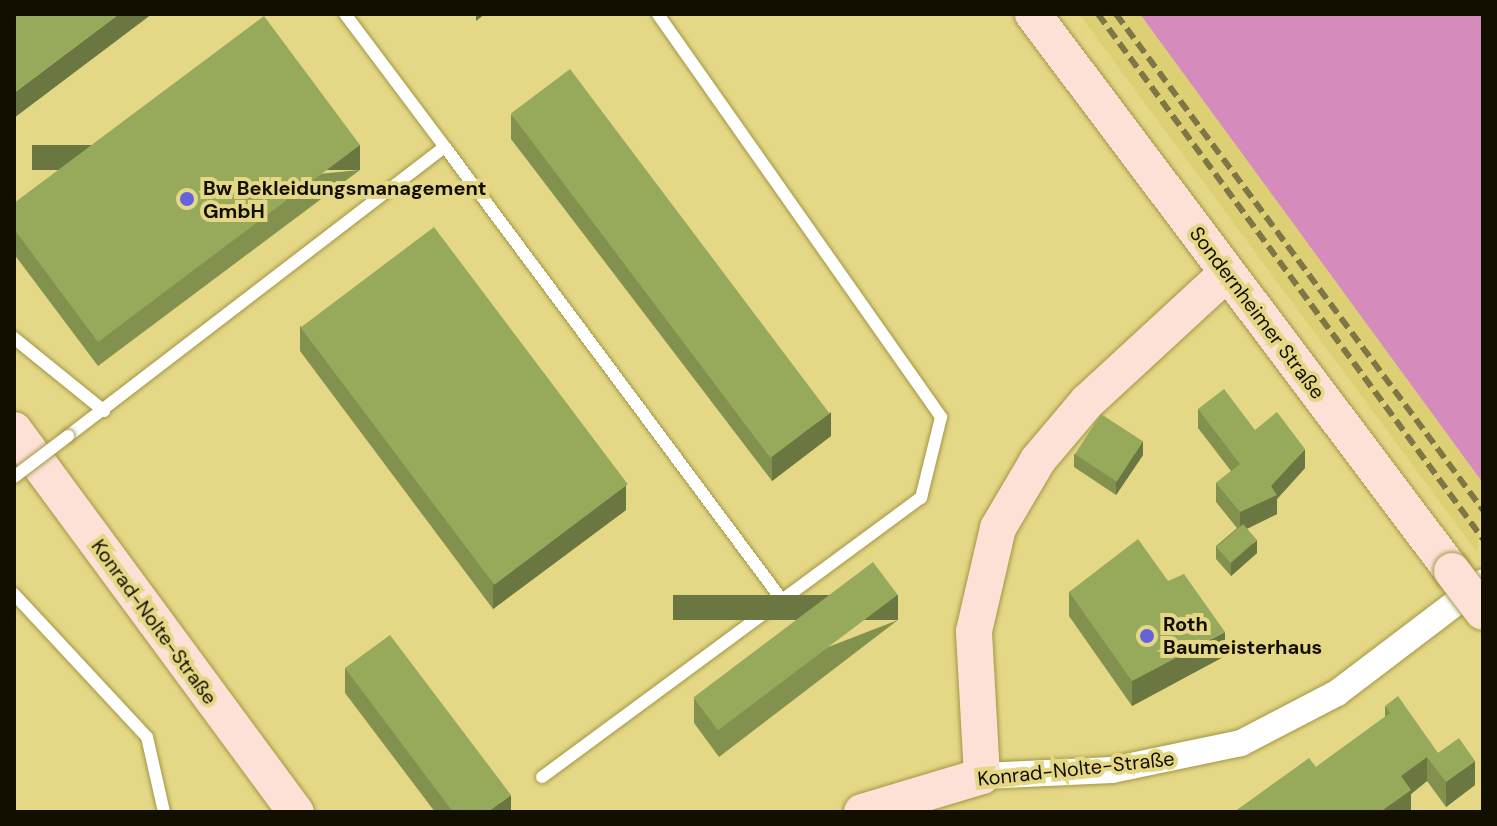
<!DOCTYPE html>
<meta charset="utf-8">
<style>
body{margin:0}
#map{position:relative;width:1497px;height:826px;overflow:hidden;background:#e4d886;font-family:"DM Sans",sans-serif}
div>[style]{position:absolute}
[style*='--x']{left:calc(var(--x)*1px);top:calc(var(--y)*1px);width:calc(var(--w)*1px);rotate:calc(var(--a)*1deg)}
.built>*{inset:0;background:#ddcf74}
.forest>*{inset:0;background:#d58cbc}
.roads{filter:drop-shadow(0 0 2px #a29645) drop-shadow(0 0 2px #a29645)}
.lane>*{height:12px;margin:-6px;padding:0 6px;transform-origin:6px;border-radius:6px;background:#fff}
.street>*{height:26px;margin:-13px;padding:0 13px;transform-origin:13px;border-radius:13px;background:#fff}
.secondary>*{height:36px;margin:-18px;padding:0 18px;transform-origin:18px;border-radius:18px;background:#fde1d6}
.rail>*{height:6px;margin-top:-3px;transform-origin:0;background:repeating-linear-gradient(90deg,#7e7645 0 12px,transparent 0 18px)}
.bridges{filter:drop-shadow(0 0 2px #a29645) drop-shadow(0 0 2px #a29645)}
.lane-bridge>*{height:12px;margin:-6px;padding:0 6px;transform-origin:6px;border-radius:6px;background:#fff}
.secondary-bridge>*{height:36px;margin:-18px;padding:0 18px;transform-origin:18px;border-radius:18px;background:#fde1d6}
.wall>*{inset:0;background:#82924e}
.shaded-wall>*{inset:0;background:#6a7740;transform-origin:0 0}
.building>*{inset:0;background:#97aa5b;transform-origin:0 0}
.dots>*{width:22px;height:22px;translate:-50% -50%;box-sizing:border-box;border:4px solid #e4d886;border-radius:50%}
span{translate:-50% -50%;white-space:nowrap;text-align:center;line-height:1.15;-webkit-text-stroke:8px #e4d886;paint-order:stroke}
.poi-label{font-size:20px;color:#130f00;font-weight:700}
.left{translate:0 -50%;text-align:left}
.street-label{font-size:20px;color:#130f00}
.frame{position:absolute;inset:0;border:16px solid #130f00;pointer-events:none}
</style>
<div id="map">
<div class="built">
<i style="clip-path:polygon(1079px 14px,1140px 14px,1483px 483px,1477px 552px)"></i>
</div>
<div class="forest">
<i style="clip-path:polygon(1140px 14px,1483px 14px,1483px 483px)"></i>
</div>
<div class="roads">
<div class="lane">
<i style="--x:345;--y:14;--w:166;--a:53.1"></i>
<i style="--x:14;--y:338;--w:116;--a:39"></i>
<i style="--x:68;--y:436;--w:475;--a:-37.5"></i>
<i style="--x:445;--y:147;--w:565;--a:53.35"></i>
<i style="--x:14;--y:594;--w:195;--a:47.1"></i>
<i style="--x:147;--y:737;--w:77;--a:77.2"></i>
<i style="--x:542;--y:777;--w:471;--a:-36.4"></i>
<i style="--x:921;--y:498;--w:83;--a:-76.1"></i>
<i style="--x:941;--y:417;--w:492;--a:-125.1"></i>
</div>
<div class="street">
<i style="--x:982;--y:776;--w:130;--a:-2.6"></i>
<i style="--x:1112;--y:770;--w:132;--a:-11.8"></i>
<i style="--x:1241;--y:743;--w:108;--a:-27.5"></i>
<i style="--x:1337;--y:693;--w:183;--a:-37.2"></i>
</div>
<div class="secondary">
<i style="--x:1033;--y:14;--w:697;--a:53.05"></i>
<i style="--x:14;--y:430;--w:475;--a:53.6"></i>
<i style="--x:862;--y:812;--w:125;--a:-16.7"></i>
<i style="--x:982;--y:776;--w:145;--a:-93.2"></i>
<i style="--x:974;--y:631;--w:106;--a:-76.9"></i>
<i style="--x:998;--y:528;--w:79;--a:-59.5"></i>
<i style="--x:1038;--y:460;--w:76;--a:-49.8"></i>
<i style="--x:1087;--y:402;--w:190;--a:-42.7"></i>
</div>
</div>
<div class="rail">
<i style="--x:1098;--y:14;--w:651;--a:53.75"></i>
<i style="--x:1116;--y:14;--w:617;--a:53.5"></i>
</div>
<div class="bridges">
<div class="lane-bridge">
<i style="--x:14;--y:477;--w:68;--a:-37.2"></i>
</div>
<div class="secondary-bridge">
<i style="--x:1452;--y:571;--w:51;--a:52.9"></i>
</div>
</div>
<div class="wall">
<i style="clip-path:polygon(511px 114px,831px 436px,772px 481px,511px 139px)"></i>
<i style="clip-path:polygon(360px 170px,98px 366px,14px 254px,14px 203px)"></i>
<i style="clip-path:polygon(300px 326px,626px 510px,493px 609px,300px 351px)"></i>
<i style="clip-path:polygon(1198px 409px,1255px 430px,1305px 468px,1277px 499px,1277px 514px,1247px 529px,1257px 553px,1231px 576px,1216px 559px,1216px 546px,1237px 528px,1216px 502px,1216px 483px,1231px 471px,1198px 428px)"></i>
<i style="clip-path:polygon(1074px 454px,1143px 455px,1116px 495px,1074px 467px)"></i>
<i style="clip-path:polygon(1168px 581px,1225px 656px,1132px 706px,1069px 616px,1069px 592px)"></i>
<i style="clip-path:polygon(898px 620px,719px 757px,694px 723px,694px 699px)"></i>
<i style="clip-path:polygon(345px 668px,511px 812px,435px 812px,345px 693px)"></i>
<i style="clip-path:polygon(1385px 706px,1475px 785px,1446px 807px,1427px 781px,1411px 794px,1411px 812px,1234px 812px,1316px 767px,1385px 717px)"></i>
</div>
<div class="shaded-wall">
<i style="clip-path:polygon(119px 14px,152px 14px,14px 118px,14px 93px)"></i>
<i style="clip-path:polygon(476px 14px,485px 14px,476px 21px)"></i>
<i style="left:360px;top:145px;width:25px;height:328px;rotate:90deg"></i>
<i style="clip-path:polygon(831px 412px,831px 436px,772px 481px,772px 457px)"></i>
<i style="clip-path:polygon(1143px 441px,1143px 455px,1116px 495px,1116px 482px)"></i>
<i style="clip-path:polygon(1305px 449px,1305px 468px,1277px 499px,1277px 514px,1240px 532px,1240px 512px,1271px 486px)"></i>
<i style="clip-path:polygon(626px 485px,626px 510px,493px 609px,493px 584px)"></i>
<i style="clip-path:polygon(1257px 540px,1257px 553px,1231px 576px,1231px 563px)"></i>
<i style="left:898px;top:595px;width:25px;height:225px;rotate:90deg"></i>
<i style="clip-path:polygon(1225px 632px,1225px 656px,1132px 706px,1132px 681px)"></i>
<i style="clip-path:polygon(1427px 757px,1427px 781px,1411px 794px,1411px 812px,1383px 812px,1401px 776px)"></i>
<i style="clip-path:polygon(1475px 761px,1475px 785px,1446px 807px,1446px 782px)"></i>
<i style="clip-path:polygon(511px 795px,511px 812px,488px 812px)"></i>
</div>
<div class="building">
<i style="clip-path:polygon(14px 14px,119px 14px,14px 93px)"></i>
<i style="clip-path:polygon(264px 16px,360px 145px,98px 342px,14px 229px,14px 203px)"></i>
<i style="left:570px;top:69px;width:431px;height:74px;rotate:53deg"></i>
<i style="left:434px;top:227px;width:322px;height:167px;rotate:53deg"></i>
<i style="clip-path:polygon(1224px 389px,1255px 430px,1277px 412px,1305px 449px,1271px 486px,1277px 495px,1240px 512px,1216px 483px,1240px 464px,1198px 409px)"></i>
<i style="left:1101px;top:414px;width:50px;height:48px;rotate:33deg"></i>
<i style="left:1243px;top:524px;width:21px;height:35px;rotate:49deg"></i>
<i style="clip-path:polygon(1138px 539px,1168px 581px,1184px 574px,1225px 632px,1132px 681px,1069px 592px)"></i>
<i style="left:873px;top:562px;width:41px;height:225px;rotate:53deg"></i>
<i style="clip-path:polygon(390px 635px,511px 795px,488px 812px,453px 812px,345px 668px)"></i>
<i style="clip-path:polygon(1398px 696px,1438px 753px,1459px 738px,1475px 761px,1446px 782px,1427px 757px,1401px 776px,1411px 790px,1383px 810px,1384px 812px,1234px 812px,1309px 758px,1316px 767px,1390px 713px,1385px 706px)"></i>
</div>
<div class="dots">
<i style="left:187px;top:199px;background:#6662db"></i>
<i style="left:1147px;top:636px;background:#6662db"></i>
</div>
<div class="poi-label">
<span class="left" style="left:203px;top:200px">Bw Bekleidungsmanagement<br>GmbH</span>
<span class="left" style="left:1163px;top:636px">Roth<br>Baumeisterhaus</span>
</div>
<div class="street-label">
<span style="left:1257px;top:313px;rotate:53deg">Sondernheimer Straße</span>
<span style="left:154px;top:622px;rotate:54deg">Konrad-Nolte-Straße</span>
<span style="left:1076px;top:769px;rotate:-6deg">Konrad-Nolte-Straße</span>
</div>
<div class="frame"></div>
</div>
